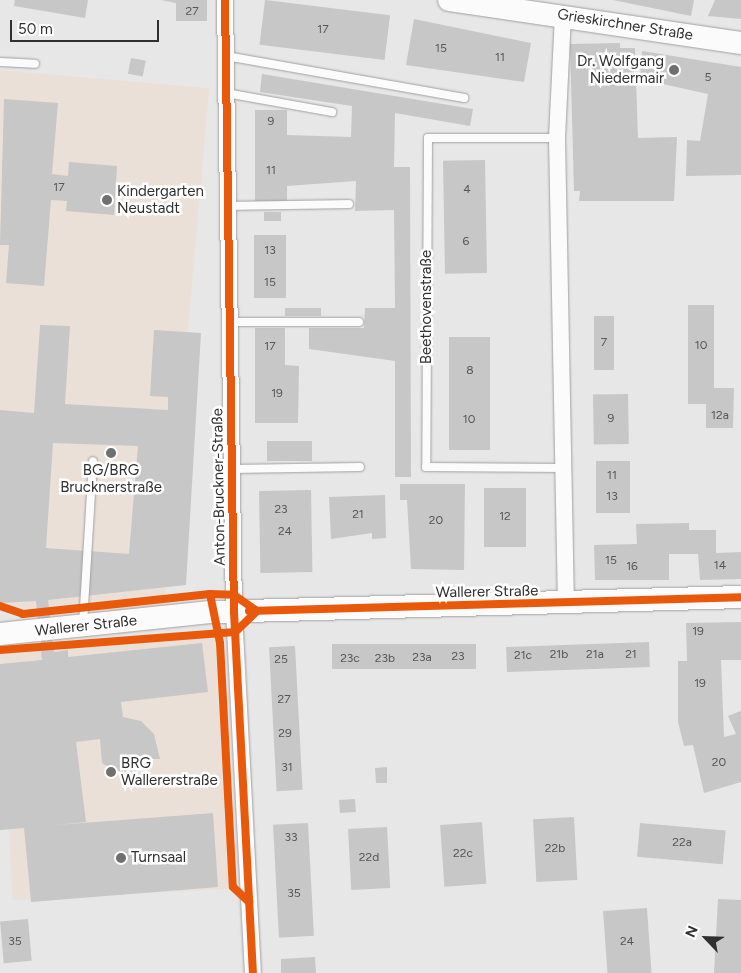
<!DOCTYPE html>
<meta charset="utf-8">
<style>
body{margin:0}
#map{position:relative;width:741px;height:973px;overflow:hidden;background:#e7e7e8;font-family:Figtree,sans-serif}
div>[style]{position:absolute}
[style*='--x']{left:calc(var(--x)*1px);top:calc(var(--y)*1px);width:calc(var(--w)*1px);rotate:calc(var(--a)*1deg)}
.education>*{inset:0;background:#eae0d7;transform-origin:0 0}
.building>*{inset:0;background:#c7c7c7;transform-origin:0 0}
.roads{filter:drop-shadow(0 0 1px #a0a0a1) drop-shadow(0 0 1px #a0a0a1)}
.lane>*{height:8px;margin:-4px;padding:0 4px;transform-origin:4px;border-radius:4px;background:#fbfbfc}
.street>*{height:16px;margin:-8px;padding:0 8px;transform-origin:8px;border-radius:8px;background:#fbfbfc}
.secondary>*{height:22px;margin:-11px;padding:0 11px;transform-origin:11px;border-radius:11px;background:#fbfbfc}
.cycleway>*{height:8px;margin:-4px;padding:0 4px;transform-origin:4px;border-radius:4px;background:#e8590c}
.dots>*{width:14px;height:14px;translate:-50% -50%;box-sizing:border-box;border:2px solid #fff;border-radius:50%}
span{translate:-50% -50%;white-space:nowrap;text-align:center;line-height:1.15;-webkit-text-stroke:5px #fff;paint-order:stroke}
.number-label{font-size:12px;color:#565656}
.number-label span{-webkit-text-stroke-width:0}
.street-label{font-size:15px;color:#303030}
.poi-label{font-size:15px;color:#303030}
.right{translate:-100% -50%;text-align:right}
.left{translate:0 -50%;text-align:left}
.north{position:absolute;left:681px;top:913px;width:50px;height:50px;-webkit-text-stroke:4px #fff;paint-order:stroke;rotate:294deg;font-size:14px;font-weight:700;line-height:20px;text-align:center;color:#303030}
.north::after{content:'';display:block;margin:auto;width:18px;height:22px;background:#303030;clip-path:polygon(50% 0,100% 100%,50% 72%,0 100%)}
.scale{position:absolute;left:10px;top:20px;width:149px;height:22px;box-sizing:border-box;border:2px solid #303030;border-top:0;padding-left:6px;font-size:15px;line-height:18px;white-space:nowrap;color:#303030;-webkit-text-stroke:4px #fff;paint-order:stroke}
</style>
<div id="map">
<div class="education">
<i style="left:0;top:70px;width:210px;height:535px;rotate:5deg"></i>
<i style="left:215px;top:638px;width:251px;height:216px;rotate:87deg"></i>
</div>
<div class="building">
<i style="clip-path:polygon(15px 0,88px 0,85px 18px,14px 6px)"></i>
<i style="clip-path:polygon(161px 0,207px 0,207px 21px,176px 21px,176px 3px)"></i>
<i style="left:265px;top:0;width:126px;height:45px;rotate:7deg"></i>
<i style="clip-path:polygon(613px 0,694px 0,691px 16px)"></i>
<i style="clip-path:polygon(715px 0,741px 0,741px 19px,708px 16px)"></i>
<i style="clip-path:polygon(414px 19px,531px 43px,524px 82px,406px 65px)"></i>
<i style="clip-path:polygon(620px 43px,620px 48px,635px 48px,638px 138px,677px 137px,674px 201px,579px 201px,580px 191px,574px 191px,570px 44px)"></i>
<i style="clip-path:polygon(642px 51px,741px 67px,741px 175px,686px 176px,687px 140px,700px 141px,708px 94px,640px 79px)"></i>
<i style="left:131px;top:58px;width:15px;height:16px;rotate:11deg"></i>
<i style="clip-path:polygon(262px 74px,473px 109px,470px 126px,395px 113px,394px 167px,410px 167px,411px 477px,395px 477px,395px 361px,309px 349px,309px 328px,364px 328px,365px 308px,395px 308px,394px 210px,355px 211px,356px 181px,287px 186px,287px 201px,255px 201px,255px 110px,287px 110px,287px 135px,351px 137px,352px 106px,260px 92px)"></i>
<i style="clip-path:polygon(4px 99px,58px 103px,52px 174px,68px 176px,69px 162px,117px 166px,114px 215px,66px 211px,67px 201px,51px 200px,44px 286px,6px 283px,9px 245px,0 245px)"></i>
<i style="left:485px;top:160px;width:113px;height:42px;rotate:89deg"></i>
<i style="left:264px;top:212px;width:17px;height:9px"></i>
<i style="left:254px;top:235px;width:32px;height:63px"></i>
<i style="clip-path:polygon(688px 305px,714px 305px,714px 388px,734px 388px,733px 428px,706px 428px,706px 404px,688px 404px)"></i>
<i style="left:321px;top:308px;width:8px;height:36px;rotate:90deg"></i>
<i style="left:594px;top:316px;width:20px;height:54px"></i>
<i style="clip-path:polygon(evenodd,40px 325px,70px 326px,65px 404px,168px 410px,168px 397px,150px 396px,154px 330px,201px 333px,186px 585px,48px 600px,54px 652px,68px 650px,68px 657px,202px 643px,208px 692px,121px 702px,123px 717px,141px 721px,154px 734px,160px 759px,146px 759px,136px 771px,120px 774px,102px 763px,100px 739px,76px 742px,86px 822px,56px 825px,213px 813px,218px 887px,31px 902px,24px 828px,0 830px,0 664px,42px 660px,36px 601px,0 603px,0 410px,34px 413px,40px 325px,53px 443px,138px 446px,129px 554px,46px 548px,53px 443px)"></i>
<i style="clip-path:polygon(255px 328px,285px 328px,285px 365px,299px 366px,298px 423px,255px 423px)"></i>
<i style="left:449px;top:337px;width:41px;height:113px"></i>
<i style="left:628px;top:394px;width:50px;height:35px;rotate:89deg"></i>
<i style="left:267px;top:441px;width:45px;height:20px"></i>
<i style="left:596px;top:461px;width:34px;height:52px"></i>
<i style="clip-path:polygon(400px 484px,465px 484px,464px 570px,411px 569px,407px 500px,400px 500px)"></i>
<i style="left:484px;top:488px;width:42px;height:59px"></i>
<i style="left:311px;top:490px;width:82px;height:52px;rotate:89deg"></i>
<i style="clip-path:polygon(385px 495px,386px 538px,372px 539px,372px 533px,331px 539px,329px 497px)"></i>
<i style="clip-path:polygon(689px 523px,689px 530px,716px 530px,716px 553px,741px 552px,741px 579px,700px 580px,698px 554px,669px 554px,669px 580px,595px 580px,594px 545px,637px 544px,636px 524px)"></i>
<i style="clip-path:polygon(741px 622px,741px 660px,721px 660px,724px 737px,736px 734px,728px 716px,741px 711px,741px 782px,704px 793px,693px 745px,684px 746px,678px 722px,678px 661px,687px 661px,686px 623px)"></i>
<i style="left:649px;top:642px;width:25px;height:143px;rotate:88deg"></i>
<i style="left:476px;top:644px;width:25px;height:144px;rotate:90deg"></i>
<i style="left:295px;top:646px;width:144px;height:26px;rotate:87deg"></i>
<i style="clip-path:polygon(387px 767px,387px 783px,376px 783px,375px 768px)"></i>
<i style="left:355px;top:799px;width:13px;height:16px;rotate:86deg"></i>
<i style="left:574px;top:817px;width:63px;height:41px;rotate:87deg"></i>
<i style="left:482px;top:822px;width:62px;height:42px;rotate:86deg"></i>
<i style="left:308px;top:823px;width:113px;height:35px;rotate:87deg"></i>
<i style="left:640px;top:823px;width:86px;height:34px;rotate:5deg"></i>
<i style="left:387px;top:827px;width:61px;height:39px;rotate:87deg"></i>
<i style="clip-path:polygon(718px 899px,741px 900px,741px 973px,714px 973px)"></i>
<i style="left:647px;top:908px;width:65px;height:44px;rotate:86deg"></i>
<i style="left:28px;top:919px;width:42px;height:28px;rotate:85deg"></i>
<i style="clip-path:polygon(315px 957px,316px 973px,281px 973px,281px 959px)"></i>
</div>
<div class="roads">
<div class="lane">
<i style="--x:226;--y:56;--w:242;--a:10"></i>
<i style="--x:0;--y:62;--w:35;--a:3"></i>
<i style="--x:226;--y:93;--w:108;--a:10.2"></i>
<i style="--x:557;--y:138;--w:129;--a:180"></i>
<i style="--x:428;--y:138;--w:329;--a:90.3"></i>
<i style="--x:426;--y:467;--w:137;--a:0.4"></i>
<i style="--x:228;--y:206;--w:121;--a:-0.9"></i>
<i style="--x:230;--y:322;--w:129;--a:0"></i>
<i style="--x:232;--y:469;--w:128;--a:-0.9"></i>
<i style="--x:83;--y:624;--w:163;--a:-86.5"></i>
</div>
<div class="street">
<i style="--x:225;--y:0;--w:612;--a:89.16"></i>
<i style="--x:234;--y:612;--w:361;--a:87"></i>
<i style="--x:563;--y:15;--w:123;--a:92.8"></i>
<i style="--x:557;--y:138;--w:467;--a:88.9"></i>
</div>
<div class="secondary">
<i style="--x:449;--y:0;--w:295;--a:8.4"></i>
<i style="--x:0;--y:634;--w:212;--a:-6"></i>
<i style="--x:211;--y:612;--w:530;--a:-1.62"></i>
</div>
</div>
<div class="cycleway">
<i style="--x:225;--y:0;--w:612;--a:89.16"></i>
<i style="--x:234;--y:612;--w:361;--a:87"></i>
<i style="--x:210;--y:594;--w:50;--a:78.5"></i>
<i style="--x:220;--y:643;--w:244;--a:87"></i>
<i style="--x:233;--y:887;--w:22;--a:43"></i>
<i style="--x:0;--y:606;--w:24;--a:19"></i>
<i style="--x:23;--y:614;--w:188;--a:-6.1"></i>
<i style="--x:210;--y:594;--w:24;--a:2"></i>
<i style="--x:234;--y:595;--w:28;--a:35"></i>
<i style="--x:257;--y:611;--w:30;--a:136"></i>
<i style="--x:235;--y:632;--w:236;--a:175.6"></i>
<i style="--x:249;--y:611;--w:492;--a:-1.6"></i>
</div>
<div class="dots">
<i style="left:674px;top:70px;background:#707070"></i>
<i style="left:107px;top:200px;background:#707070"></i>
<i style="left:111px;top:453px;background:#707070"></i>
<i style="left:111px;top:772px;background:#707070"></i>
<i style="left:121px;top:858px;background:#707070"></i>
</div>
<div class="number-label">
<span style="left:192px;top:12px">27</span>
<span style="left:323px;top:30px">17</span>
<span style="left:441px;top:49px">15</span>
<span style="left:500px;top:58px">11</span>
<span style="left:708px;top:78px">5</span>
<span style="left:271px;top:122px">9</span>
<span style="left:271px;top:171px">11</span>
<span style="left:59px;top:188px">17</span>
<span style="left:467px;top:190px">4</span>
<span style="left:466px;top:242px">6</span>
<span style="left:270px;top:251px">13</span>
<span style="left:270px;top:283px">15</span>
<span style="left:604px;top:343px">7</span>
<span style="left:701px;top:346px">10</span>
<span style="left:270px;top:347px">17</span>
<span style="left:470px;top:371px">8</span>
<span style="left:277px;top:394px">19</span>
<span style="left:720px;top:416px">12a</span>
<span style="left:611px;top:419px">9</span>
<span style="left:469px;top:420px">10</span>
<span style="left:612px;top:476px">11</span>
<span style="left:612px;top:497px">13</span>
<span style="left:281px;top:510px">23</span>
<span style="left:358px;top:515px">21</span>
<span style="left:505px;top:517px">12</span>
<span style="left:436px;top:521px">20</span>
<span style="left:285px;top:532px">24</span>
<span style="left:611px;top:561px">15</span>
<span style="left:720px;top:566px">14</span>
<span style="left:632px;top:567px">16</span>
<span style="left:698px;top:632px">19</span>
<span style="left:559px;top:655px">21b</span>
<span style="left:595px;top:655px">21a</span>
<span style="left:631px;top:655px">21</span>
<span style="left:523px;top:656px">21c</span>
<span style="left:458px;top:657px">23</span>
<span style="left:422px;top:658px">23a</span>
<span style="left:350px;top:659px">23c</span>
<span style="left:385px;top:659px">23b</span>
<span style="left:281px;top:660px">25</span>
<span style="left:700px;top:684px">19</span>
<span style="left:284px;top:700px">27</span>
<span style="left:285px;top:734px">29</span>
<span style="left:719px;top:763px">20</span>
<span style="left:287px;top:768px">31</span>
<span style="left:291px;top:838px">33</span>
<span style="left:682px;top:843px">22a</span>
<span style="left:555px;top:849px">22b</span>
<span style="left:463px;top:854px">22c</span>
<span style="left:369px;top:858px">22d</span>
<span style="left:294px;top:894px">35</span>
<span style="left:15px;top:942px">35</span>
<span style="left:627px;top:942px">24</span>
</div>
<div class="street-label">
<span style="left:625px;top:25px;rotate:9deg">Grieskirchner Straße</span>
<span style="left:427px;top:307px;rotate:-90deg">Beethovenstraße</span>
<span style="left:219px;top:487px;rotate:-91deg">Anton-Bruckner-Straße</span>
<span style="left:487px;top:592px;rotate:-1deg">Wallerer Straße</span>
<span style="left:86px;top:626px;rotate:-6deg">Wallerer Straße</span>
</div>
<div class="poi-label">
<span class="right" style="left:664px;top:70px">Dr. Wolfgang<br>Niedermair</span>
<span class="left" style="left:117px;top:200px">Kindergarten<br>Neustadt</span>
<span style="left:111px;top:479px">BG/BRG<br>Brucknerstraße</span>
<span class="left" style="left:121px;top:772px">BRG<br>Wallererstraße</span>
<span class="left" style="left:131px;top:858px">Turnsaal</span>
</div>
<div class="north">N</div>
<div class="scale">50 m</div>
</div>
